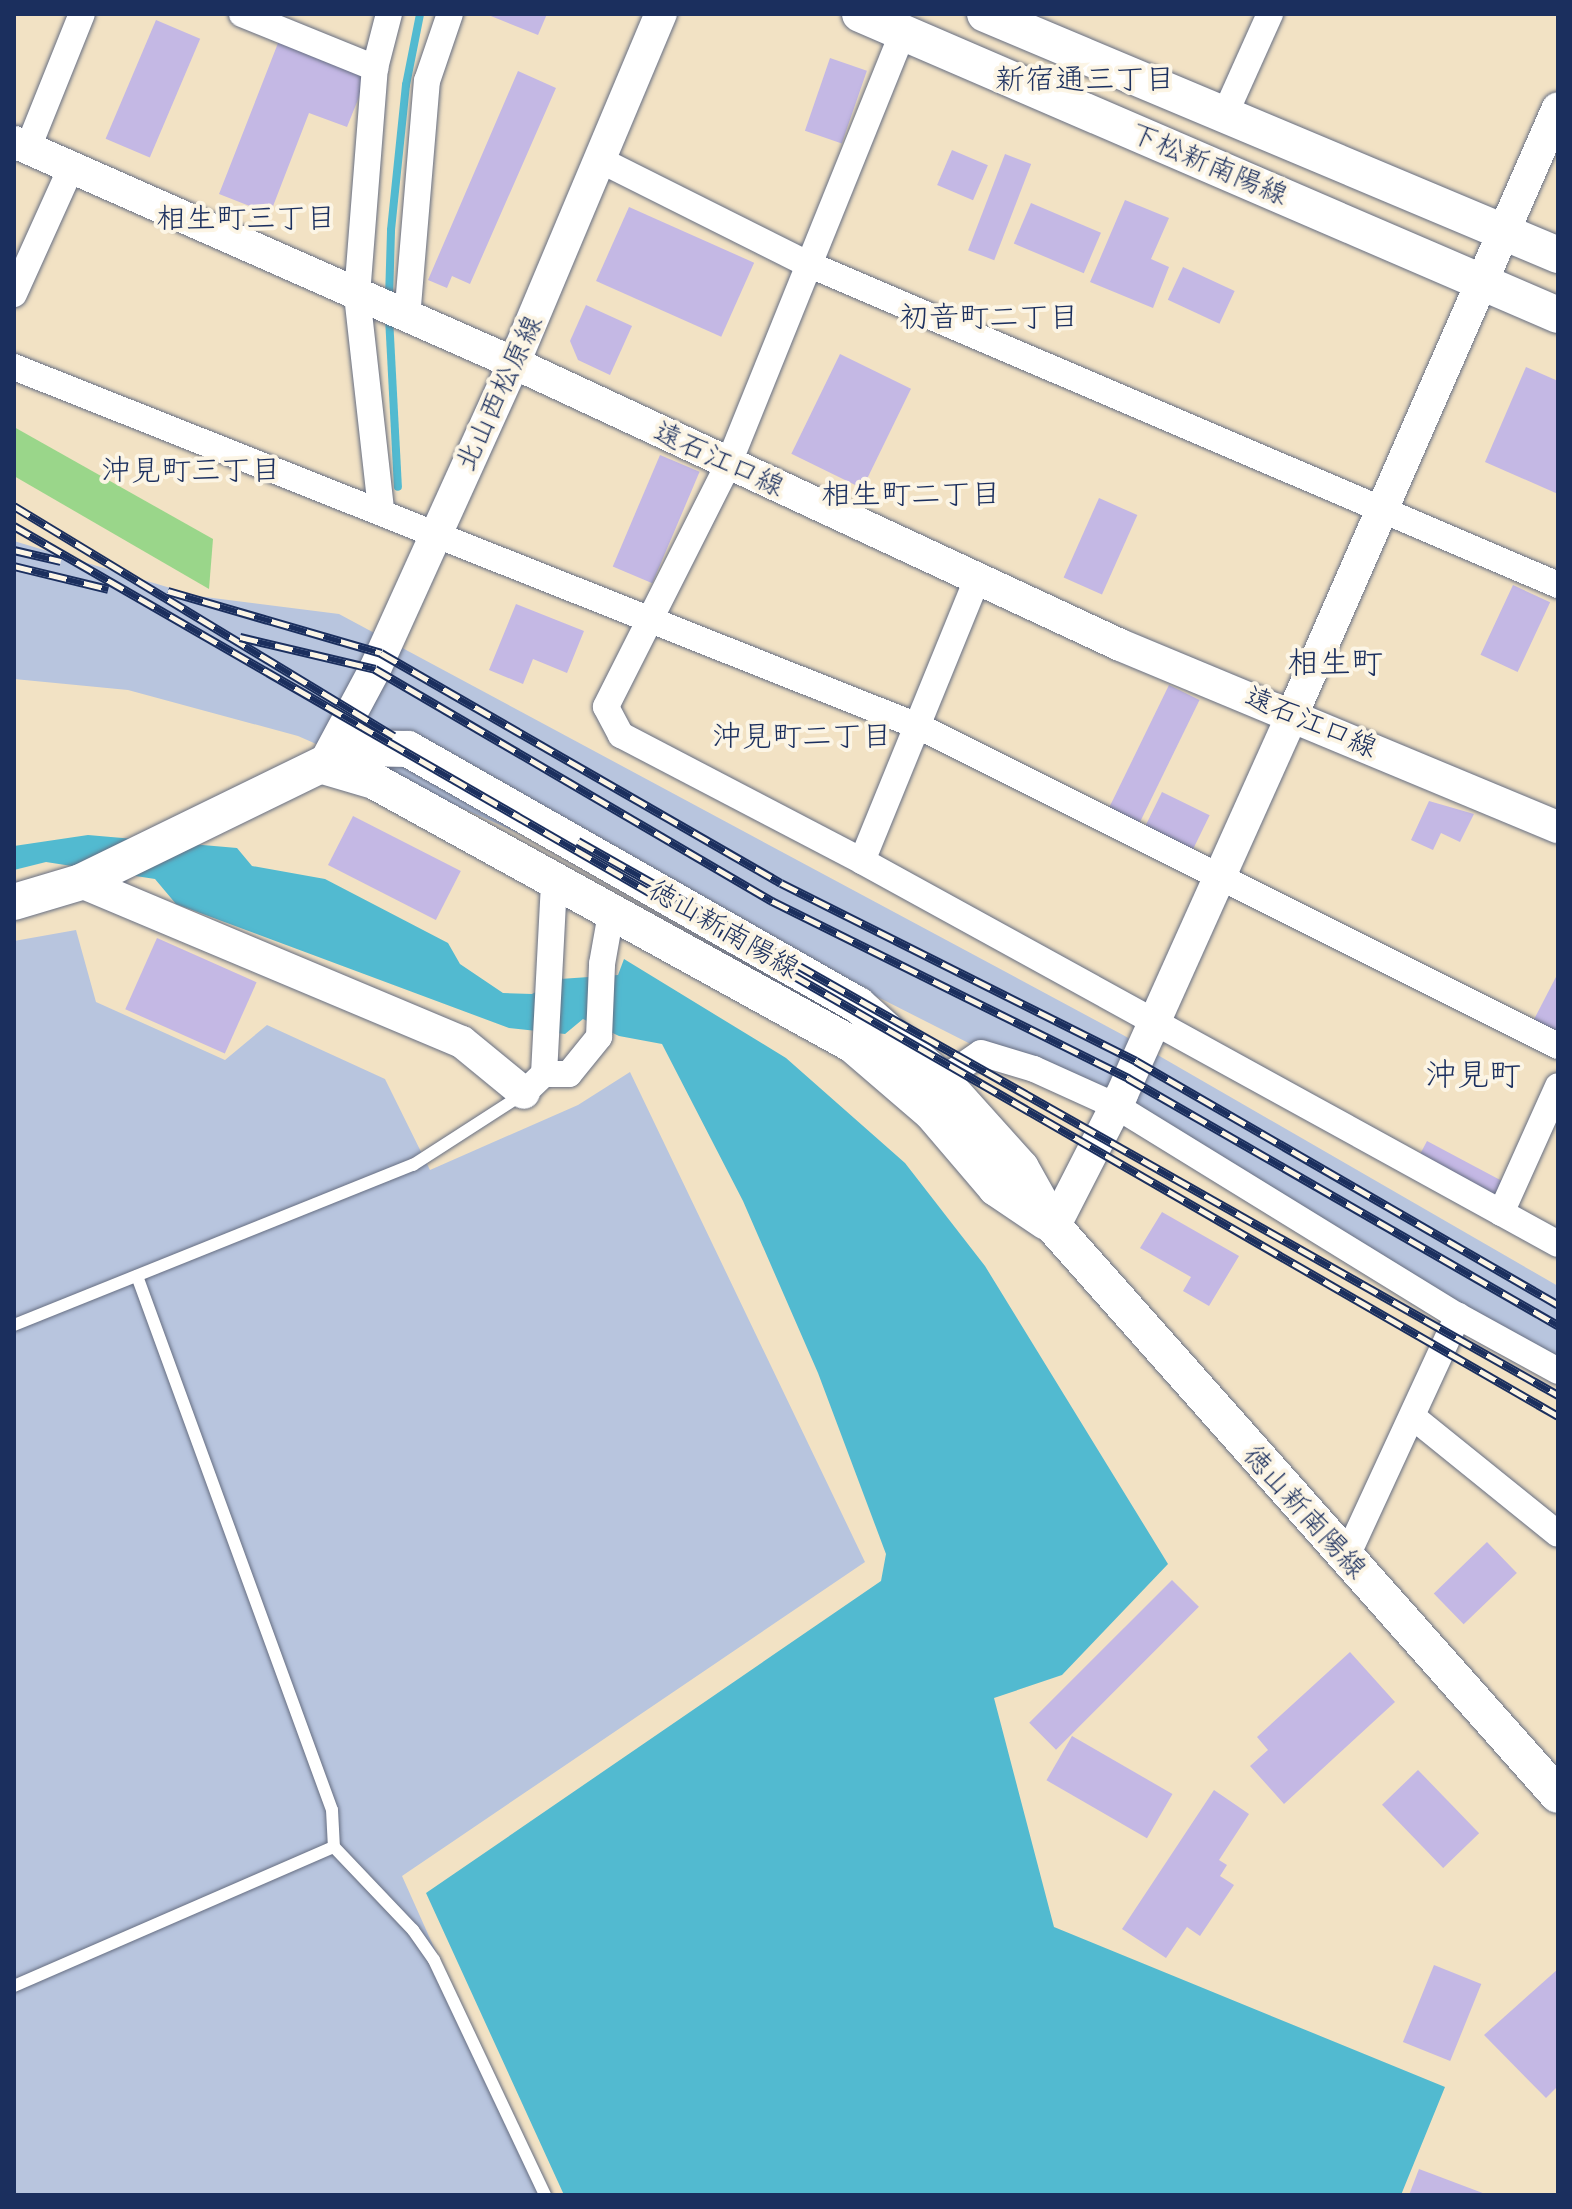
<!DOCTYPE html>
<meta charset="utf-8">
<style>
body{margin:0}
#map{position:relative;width:1572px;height:2209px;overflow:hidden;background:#f2e2c4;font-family:"Comic Neue","Klee One",sans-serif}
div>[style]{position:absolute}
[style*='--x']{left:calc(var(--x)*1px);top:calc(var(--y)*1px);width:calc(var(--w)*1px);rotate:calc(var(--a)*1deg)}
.industrial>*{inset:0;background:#b8c5de}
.green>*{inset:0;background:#9ad68a}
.water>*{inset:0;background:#52bad0}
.stream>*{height:8px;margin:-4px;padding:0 4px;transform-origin:4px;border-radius:4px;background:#52bad0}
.building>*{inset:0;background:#c4b8e4;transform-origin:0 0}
.roads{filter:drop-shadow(0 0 2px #666e82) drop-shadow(0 0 2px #666e82)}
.service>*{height:12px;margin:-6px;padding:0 6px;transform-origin:6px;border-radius:6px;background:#fff}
.minor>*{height:26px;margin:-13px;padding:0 13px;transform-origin:13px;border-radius:13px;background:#fff}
.tertiary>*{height:32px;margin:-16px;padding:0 16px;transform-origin:16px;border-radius:16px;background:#fff}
.secondary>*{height:36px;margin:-18px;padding:0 18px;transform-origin:18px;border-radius:18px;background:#fff}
.rail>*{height:9px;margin-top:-4.5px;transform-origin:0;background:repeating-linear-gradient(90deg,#fcf5e5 0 18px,#1b2f5e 0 36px);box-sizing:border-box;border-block:2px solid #1b2f5e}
span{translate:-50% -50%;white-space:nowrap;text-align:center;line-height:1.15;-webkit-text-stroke:8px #fcf5e5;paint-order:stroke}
.street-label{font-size:28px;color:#1b2f5e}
.neighbourhood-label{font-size:30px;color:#1b2f5e}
.quarter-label{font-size:32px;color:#1b2f5e}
.frame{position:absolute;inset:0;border:16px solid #1b2f5e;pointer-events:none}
</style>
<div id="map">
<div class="industrial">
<i style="clip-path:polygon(14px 541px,197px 596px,339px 614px,1123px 1035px,1558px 1286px,1558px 1361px,1146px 1133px,789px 952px,298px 736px,128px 690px,14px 679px)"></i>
<i style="clip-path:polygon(76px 930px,96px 1002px,225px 1060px,267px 1025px,385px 1079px,430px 1170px,578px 1105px,630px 1072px,865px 1562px,402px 1876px,545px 2195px,14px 2195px,14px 941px)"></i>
</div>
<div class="green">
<i style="clip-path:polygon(14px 427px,213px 539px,209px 589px,14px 476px)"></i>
</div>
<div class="water">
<i style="clip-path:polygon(88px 835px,237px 848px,252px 866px,325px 879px,448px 943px,460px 964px,503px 993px,532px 994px,560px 979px,618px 975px,624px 959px,786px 1058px,905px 1163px,985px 1266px,1168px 1564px,1062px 1675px,994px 1698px,1054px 1927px,1445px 2087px,1401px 2195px,564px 2195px,426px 1893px,881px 1581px,886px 1554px,818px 1373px,743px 1201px,662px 1044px,619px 1036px,583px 1019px,565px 1034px,509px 1028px,176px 904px,155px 879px,46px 862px,14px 870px,14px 846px)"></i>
</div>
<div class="stream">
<i style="--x:389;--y:299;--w:69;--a:-88.3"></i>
<i style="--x:391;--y:230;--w:146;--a:-84.1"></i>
<i style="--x:406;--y:85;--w:72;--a:-78.8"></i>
<i style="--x:389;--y:317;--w:170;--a:87"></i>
</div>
<div class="building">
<i style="clip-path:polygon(486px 14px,547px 14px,538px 35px)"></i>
<i style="left:156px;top:20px;width:48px;height:129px;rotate:23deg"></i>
<i style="clip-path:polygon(280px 38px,369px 72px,347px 127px,309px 113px,270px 214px,219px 194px)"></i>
<i style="left:830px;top:58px;width:39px;height:77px;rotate:19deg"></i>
<i style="clip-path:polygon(518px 71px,556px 88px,470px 284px,452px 276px,447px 288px,428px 280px)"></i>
<i style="left:952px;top:150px;width:39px;height:38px;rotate:23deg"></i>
<i style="left:1005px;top:154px;width:28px;height:103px;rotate:21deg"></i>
<i style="clip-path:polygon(1125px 200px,1169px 218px,1151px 259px,1169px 267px,1153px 308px,1090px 282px)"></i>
<i style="left:1031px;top:203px;width:76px;height:44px;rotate:23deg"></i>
<i style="left:629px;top:207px;width:137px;height:81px;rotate:24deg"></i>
<i style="left:1183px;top:267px;width:57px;height:36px;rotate:25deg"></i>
<i style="clip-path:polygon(586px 305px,632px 326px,610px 375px,578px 360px,570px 341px)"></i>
<i style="left:840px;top:354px;width:79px;height:111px;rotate:26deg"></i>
<i style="clip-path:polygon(1526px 367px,1558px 381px,1558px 494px,1485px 462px)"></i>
<i style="left:660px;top:455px;width:43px;height:121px;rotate:23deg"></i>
<i style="left:1099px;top:498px;width:42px;height:87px;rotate:24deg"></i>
<i style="left:1513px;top:585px;width:41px;height:77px;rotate:25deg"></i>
<i style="clip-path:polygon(516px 604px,584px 631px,567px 673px,533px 659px,523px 684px,489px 670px)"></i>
<i style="left:1169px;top:685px;width:34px;height:147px;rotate:26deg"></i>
<i style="left:1162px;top:792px;width:53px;height:51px;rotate:26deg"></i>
<i style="clip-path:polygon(1429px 801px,1474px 814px,1460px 842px,1441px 833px,1433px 850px,1411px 840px)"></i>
<i style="left:353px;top:816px;width:121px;height:55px;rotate:27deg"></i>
<i style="left:157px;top:938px;width:109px;height:78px;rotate:24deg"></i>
<i style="clip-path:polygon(1558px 973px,1558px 1041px,1528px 1031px)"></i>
<i style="left:1427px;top:1141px;width:85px;height:35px;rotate:28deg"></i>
<i style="clip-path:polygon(1162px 1212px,1239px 1256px,1209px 1306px,1183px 1291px,1191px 1277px,1140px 1248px)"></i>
<i style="left:1487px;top:1542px;width:43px;height:74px;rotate:46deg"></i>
<i style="left:1172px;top:1580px;width:38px;height:202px;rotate:45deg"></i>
<i style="clip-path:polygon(1350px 1652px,1395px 1702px,1284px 1804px,1250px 1766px,1268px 1750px,1257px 1737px)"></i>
<i style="left:1072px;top:1736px;width:116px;height:51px;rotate:30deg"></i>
<i style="left:1418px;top:1770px;width:88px;height:50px;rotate:46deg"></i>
<i style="clip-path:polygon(1214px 1790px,1249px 1814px,1219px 1860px,1227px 1865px,1220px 1876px,1234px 1885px,1200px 1936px,1187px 1927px,1166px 1958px,1122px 1929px)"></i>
<i style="left:1434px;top:1965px;width:51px;height:83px;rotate:22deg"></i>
<i style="clip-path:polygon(1558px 1969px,1558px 2086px,1546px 2098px,1484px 2035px)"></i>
<i style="clip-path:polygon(1419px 2169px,1488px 2195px,1409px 2195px)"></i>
</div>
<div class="roads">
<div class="service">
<i style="--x:137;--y:1276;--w:568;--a:69.94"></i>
<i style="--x:332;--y:1810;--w:37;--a:87"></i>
<i style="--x:334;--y:1847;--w:115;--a:46.4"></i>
<i style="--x:413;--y:1930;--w:37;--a:55"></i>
<i style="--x:434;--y:1960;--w:260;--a:64.7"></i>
<i style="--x:14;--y:1325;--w:430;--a:-21.9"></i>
<i style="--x:413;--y:1165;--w:131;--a:-32.8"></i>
<i style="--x:14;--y:1986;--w:349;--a:-23.5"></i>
</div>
<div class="minor">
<i style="--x:242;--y:14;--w:144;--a:22.1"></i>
<i style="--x:903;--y:32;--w:465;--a:112"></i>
<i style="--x:729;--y:463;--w:273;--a:116.8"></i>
<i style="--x:606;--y:707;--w:32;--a:62"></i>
<i style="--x:621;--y:735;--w:272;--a:27.6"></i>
<i style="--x:862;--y:861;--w:794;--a:28.82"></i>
<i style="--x:1225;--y:114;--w:110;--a:-65.8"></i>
<i style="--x:28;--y:148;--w:144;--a:-68.1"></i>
<i style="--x:602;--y:161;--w:230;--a:26.6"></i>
<i style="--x:808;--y:264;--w:816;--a:23.17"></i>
<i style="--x:14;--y:294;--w:138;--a:-65.7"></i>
<i style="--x:407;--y:318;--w:238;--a:-85.2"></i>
<i style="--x:427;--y:81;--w:71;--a:-71.1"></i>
<i style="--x:14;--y:367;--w:975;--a:21.67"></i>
<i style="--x:920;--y:727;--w:713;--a:26.57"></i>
<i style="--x:381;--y:509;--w:215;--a:-96.4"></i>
<i style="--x:357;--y:295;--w:228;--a:-85.5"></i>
<i style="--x:375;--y:68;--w:56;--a:-75.5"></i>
<i style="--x:862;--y:861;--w:305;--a:-67.8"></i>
<i style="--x:544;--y:1074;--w:25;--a:0"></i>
<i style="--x:569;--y:1074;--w:48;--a:-51"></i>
<i style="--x:599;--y:1037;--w:73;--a:-87.6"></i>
<i style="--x:602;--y:964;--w:57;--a:-79.9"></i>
<i style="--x:942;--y:1080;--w:47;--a:-34.7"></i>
<i style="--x:981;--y:1053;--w:55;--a:16.8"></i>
<i style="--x:1034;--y:1069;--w:90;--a:24.3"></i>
<i style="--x:1116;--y:1106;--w:401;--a:31.6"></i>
<i style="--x:1458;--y:1316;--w:114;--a:28.8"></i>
<i style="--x:524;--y:1093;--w:28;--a:-44"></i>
<i style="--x:544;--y:1074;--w:194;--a:-87"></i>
<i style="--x:1501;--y:1213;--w:139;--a:-65.8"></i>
<i style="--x:1413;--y:1417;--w:186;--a:38.9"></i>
<i style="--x:1346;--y:1558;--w:267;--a:-65.2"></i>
</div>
<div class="tertiary">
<i style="--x:14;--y:142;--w:547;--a:23.85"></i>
<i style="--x:514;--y:363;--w:668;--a:24.95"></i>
<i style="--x:1120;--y:645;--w:474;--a:22.6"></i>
<i style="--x:323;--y:766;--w:110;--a:-61.8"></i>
<i style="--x:375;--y:669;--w:336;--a:-65.6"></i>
<i style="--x:514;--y:363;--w:379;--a:-67.2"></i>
<i style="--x:81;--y:882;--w:413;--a:22.8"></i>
<i style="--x:462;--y:1042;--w:80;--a:39.4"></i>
<i style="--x:1054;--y:1227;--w:149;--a:-62.9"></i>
<i style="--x:1122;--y:1094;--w:418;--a:-65.8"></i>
<i style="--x:1293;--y:713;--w:660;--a:-66.35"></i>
</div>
<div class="secondary">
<i style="--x:860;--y:14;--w:760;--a:23.33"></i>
<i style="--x:985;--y:14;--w:622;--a:22.81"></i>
<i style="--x:323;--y:766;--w:53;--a:16.4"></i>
<i style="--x:374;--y:781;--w:547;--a:28.86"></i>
<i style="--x:853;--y:1045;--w:104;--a:40.7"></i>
<i style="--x:932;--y:1113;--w:99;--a:49.5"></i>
<i style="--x:996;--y:1188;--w:60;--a:34.2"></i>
<i style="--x:14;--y:902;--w:70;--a:-16.6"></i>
<i style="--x:81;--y:882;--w:306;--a:-26"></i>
<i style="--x:356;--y:748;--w:52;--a:1.1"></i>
<i style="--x:408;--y:749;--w:518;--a:29.64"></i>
<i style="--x:858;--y:1005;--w:113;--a:41.8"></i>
<i style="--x:942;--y:1080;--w:118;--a:48.1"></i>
<i style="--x:1021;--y:1168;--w:68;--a:60.8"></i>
<i style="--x:1054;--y:1227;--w:759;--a:48.42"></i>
</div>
</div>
<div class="rail">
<i style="--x:14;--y:506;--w:444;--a:31.2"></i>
<i style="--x:14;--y:526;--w:1782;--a:29.96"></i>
<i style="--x:14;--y:550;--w:48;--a:13.2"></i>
<i style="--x:14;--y:566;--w:97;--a:13.7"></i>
<i style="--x:168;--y:591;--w:222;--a:16.2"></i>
<i style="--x:381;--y:653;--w:461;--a:29.9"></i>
<i style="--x:781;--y:883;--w:397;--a:26.6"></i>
<i style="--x:1136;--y:1061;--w:487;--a:30"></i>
<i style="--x:240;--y:637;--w:139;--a:13.3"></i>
<i style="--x:375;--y:669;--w:460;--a:30.3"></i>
<i style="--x:772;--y:901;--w:398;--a:26.4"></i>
<i style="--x:1128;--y:1078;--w:496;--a:29.9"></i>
<i style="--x:578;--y:841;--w:1126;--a:29.48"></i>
</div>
<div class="street-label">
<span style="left:1209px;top:164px;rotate:23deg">下松新南陽線</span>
<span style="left:499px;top:393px;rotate:-65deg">北山西松原線</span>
<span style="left:719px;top:459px;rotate:25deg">遠石江口線</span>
<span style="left:1311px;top:722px;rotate:23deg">遠石江口線</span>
<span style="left:724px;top:929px;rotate:30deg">徳山新南陽線</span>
<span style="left:1305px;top:1512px;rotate:48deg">徳山新南陽線</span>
</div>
<div class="neighbourhood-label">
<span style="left:1085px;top:80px">新宿通三丁目</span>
<span style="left:246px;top:219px">相生町三丁目</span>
<span style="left:989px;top:318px">初音町二丁目</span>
<span style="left:191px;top:471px">沖見町三丁目</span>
<span style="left:911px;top:495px">相生町二丁目</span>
<span style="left:802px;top:737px">沖見町二丁目</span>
</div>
<div class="quarter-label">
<span style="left:1335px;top:663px">相生町</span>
<span style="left:1473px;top:1075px">沖見町</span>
</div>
<div class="frame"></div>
</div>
